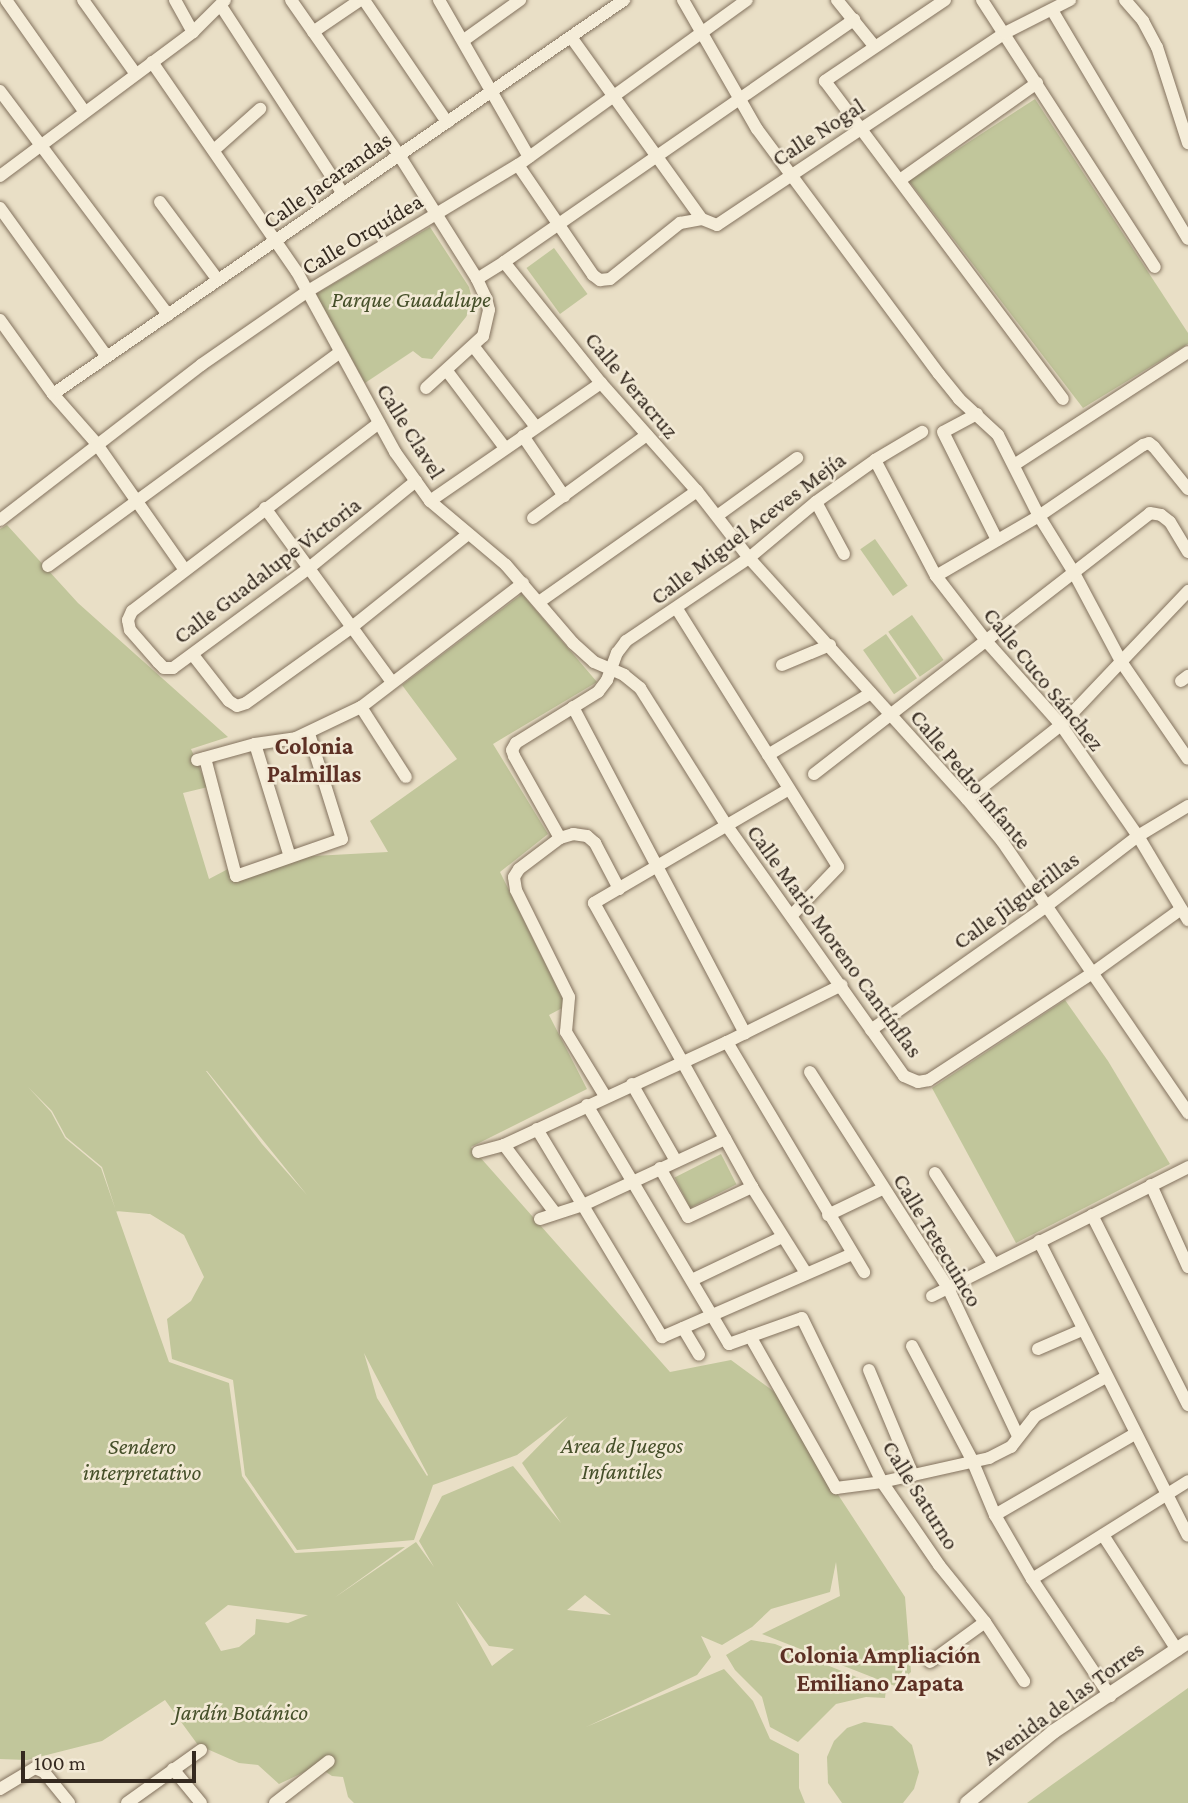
<!DOCTYPE html>
<meta charset="utf-8">
<style>
body{margin:0}
#map{position:relative;width:1188px;height:1803px;overflow:hidden;background:#e9dfc6;font-family:"Crimson Pro",serif}
div>[style]{position:absolute}
[style*='--x']{left:calc(var(--x)*1px);top:calc(var(--y)*1px);width:calc(var(--w)*1px);rotate:calc(var(--a)*1deg)}
.green>*{inset:0;background:#c1c69b;transform-origin:0 0}
.roads{filter:drop-shadow(0 0 2px #83725e) drop-shadow(0 0 2px #83725e)}
.minor>*{height:12px;margin:-6px;padding:0 6px;transform-origin:6px;border-radius:6px;background:#f5edd9}
.tertiary>*{height:14px;margin:-7px;padding:0 7px;transform-origin:7px;border-radius:7px;background:#f5edd9}
span{translate:-50% -50%;white-space:nowrap;text-align:center;line-height:1.15;-webkit-text-stroke:5px #f2e9d5;paint-order:stroke}
.street-label{font-size:23px;color:#352a20}
.park-label{font-size:23px;color:#454f29;font-style:italic}
.neighbourhood-label{font-size:24px;color:#5d3024;font-weight:700}
.scale{position:absolute;left:21px;top:1751px;width:175px;height:32px;box-sizing:border-box;border:4px solid #352a20;border-top:0;padding-left:9px;font-size:21px;line-height:24px;white-space:nowrap;color:#352a20;-webkit-text-stroke:5px #f2e9d5;paint-order:stroke}
</style>
<div id="map">
<div class="green">
<i style="clip-path:polygon(1035px 99px,1188px 333px,1188px 344px,1083px 408px,909px 181px)"></i>
<i style="clip-path:polygon(430px 227px,469px 287px,473px 303px,466px 317px,432px 359px,422px 358px,413px 351px,365px 383px,316px 294px)"></i>
<i style="left:554px;top:248px;width:57px;height:34px;rotate:54deg"></i>
<i style="clip-path:polygon(evenodd,7px 525px,78px 603px,228px 737px,191px 749px,208px 787px,183px 793px,209px 879px,228px 869px,232px 881px,295px 857px,388px 852px,370px 821px,457px 759px,402px 685px,522px 594px,597px 682px,493px 744px,548px 834px,500px 872px,566px 1006px,549px 1015px,587px 1089px,471px 1147px,670px 1372px,731px 1360px,780px 1396px,833px 1487px,905px 1597px,911px 1672px,895px 1686px,762px 1634px,840px 1596px,836px 1562px,830px 1592px,771px 1609px,752px 1627px,722px 1645px,701px 1636px,711px 1657px,697px 1675px,586px 1727px,724px 1669px,753px 1701px,770px 1739px,799px 1754px,799px 1788px,805px 1803px,354px 1803px,348px 1797px,343px 1777px,332px 1776px,317px 1766px,279px 1784px,258px 1765px,239px 1763px,198px 1745px,165px 1700px,102px 1741px,27px 1760px,0 1759px,0 529px,7px 525px,206px 1071px,207px 1071px,307px 1195px,262px 1144px,206px 1071px,7px 525px,28px 1087px,52px 1111px,66px 1137px,102px 1167px,116px 1211px,150px 1214px,184px 1235px,204px 1277px,191px 1301px,167px 1319px,172px 1359px,233px 1380px,245px 1475px,297px 1550px,414px 1540px,433px 1485px,517px 1455px,568px 1416px,522px 1463px,561px 1523px,513px 1466px,442px 1496px,419px 1541px,434px 1567px,416px 1542px,334px 1598px,405px 1547px,295px 1553px,242px 1476px,229px 1383px,169px 1362px,101px 1168px,65px 1138px,51px 1112px,28px 1087px,7px 525px,364px 1353px,428px 1475px,427px 1476px,377px 1398px,364px 1353px,7px 525px,585px 1595px,611px 1615px,567px 1610px,585px 1595px,7px 525px,456px 1601px,489px 1646px,514px 1649px,492px 1666px,456px 1601px,7px 525px,228px 1605px,307px 1615px,308px 1615px,288px 1623px,256px 1619px,255px 1634px,239px 1647px,221px 1651px,205px 1623px,228px 1605px)"></i>
<i style="left:875px;top:539px;width:57px;height:18px;rotate:55deg"></i>
<i style="left:912px;top:615px;width:55px;height:29px;rotate:55deg"></i>
<i style="left:886px;top:634px;width:54px;height:28px;rotate:55deg"></i>
<i style="clip-path:polygon(1065px 1000px,1108px 1061px,1170px 1164px,1016px 1243px,932px 1088px)"></i>
<i style="left:721px;top:1154px;width:34px;height:52px;rotate:63deg"></i>
<i style="clip-path:polygon(751px 1640px,775px 1644px,886px 1689px,885px 1698px,866px 1697px,836px 1704px,798px 1742px,770px 1727px,762px 1697px,735px 1670px,726px 1655px)"></i>
<i style="clip-path:polygon(1188px 1688px,1188px 1803px,1027px 1803px,1053px 1784px)"></i>
<i style="clip-path:polygon(864px 1722px,892px 1726px,912px 1745px,919px 1772px,914px 1789px,903px 1803px,842px 1803px,828px 1783px,827px 1757px,834px 1741px,847px 1728px)"></i>
</div>
<div class="roads">
<div class="minor">
<i style="--x:6;--y:0;--w:136;--a:54.9"></i>
<i style="--x:83;--y:0;--w:90;--a:54.5"></i>
<i style="--x:175;--y:0;--w:37;--a:61"></i>
<i style="--x:291;--y:0;--w:189;--a:55.1"></i>
<i style="--x:399;--y:155;--w:146;--a:57.8"></i>
<i style="--x:477;--y:279;--w:21;--a:65"></i>
<i style="--x:486;--y:298;--w:12;--a:76"></i>
<i style="--x:489;--y:310;--w:27;--a:103"></i>
<i style="--x:483;--y:336;--w:77;--a:137.6"></i>
<i style="--x:364;--y:0;--w:148;--a:55.8"></i>
<i style="--x:439;--y:0;--w:181;--a:60.2"></i>
<i style="--x:683;--y:0;--w:149;--a:60.2"></i>
<i style="--x:757;--y:129;--w:305;--a:53.4"></i>
<i style="--x:939;--y:374;--w:32;--a:51"></i>
<i style="--x:959;--y:399;--w:53;--a:42.7"></i>
<i style="--x:998;--y:435;--w:91;--a:63.2"></i>
<i style="--x:1039;--y:516;--w:65;--a:58.3"></i>
<i style="--x:1073;--y:571;--w:104;--a:62"></i>
<i style="--x:1122;--y:663;--w:116;--a:55.5"></i>
<i style="--x:837;--y:0;--w:60;--a:51"></i>
<i style="--x:945;--y:0;--w:145;--a:146"></i>
<i style="--x:825;--y:81;--w:397;--a:53.2"></i>
<i style="--x:982;--y:0;--w:318;--a:57.1"></i>
<i style="--x:1125;--y:0;--w:28;--a:49"></i>
<i style="--x:1143;--y:21;--w:30;--a:62"></i>
<i style="--x:1157;--y:47;--w:101;--a:72.1"></i>
<i style="--x:221;--y:6;--w:224;--a:57"></i>
<i style="--x:1052;--y:10;--w:266;--a:59.3"></i>
<i style="--x:313;--y:32;--w:57;--a:-34.2"></i>
<i style="--x:571;--y:37;--w:224;--a:54.3"></i>
<i style="--x:464;--y:40;--w:69;--a:-35.5"></i>
<i style="--x:152;--y:62;--w:255;--a:55.4"></i>
<i style="--x:297;--y:272;--w:205;--a:61.4"></i>
<i style="--x:395;--y:452;--w:60;--a:54.5"></i>
<i style="--x:430;--y:501;--w:99;--a:40.1"></i>
<i style="--x:506;--y:565;--w:103;--a:49.3"></i>
<i style="--x:573;--y:643;--w:28;--a:42"></i>
<i style="--x:594;--y:662;--w:33;--a:23"></i>
<i style="--x:624;--y:675;--w:21;--a:39"></i>
<i style="--x:640;--y:688;--w:163;--a:57.8"></i>
<i style="--x:727;--y:826;--w:306;--a:54.7"></i>
<i style="--x:904;--y:1076;--w:15;--a:23"></i>
<i style="--x:918;--y:1082;--w:11;--a:-10"></i>
<i style="--x:929;--y:1080;--w:194;--a:-33.2"></i>
<i style="--x:1091;--y:974;--w:111;--a:-35.8"></i>
<i style="--x:0;--y:91;--w:280;--a:53.1"></i>
<i style="--x:214;--y:150;--w:62;--a:-41.7"></i>
<i style="--x:518;--y:165;--w:133;--a:55.7"></i>
<i style="--x:593;--y:275;--w:9;--a:36"></i>
<i style="--x:600;--y:280;--w:10;--a:-6"></i>
<i style="--x:610;--y:279;--w:90;--a:-38.7"></i>
<i style="--x:680;--y:223;--w:22;--a:-10"></i>
<i style="--x:702;--y:219;--w:16;--a:22"></i>
<i style="--x:717;--y:225;--w:346;--a:-33.7"></i>
<i style="--x:1005;--y:33;--w:73;--a:-26.9"></i>
<i style="--x:0;--y:176;--w:241;--a:-36.7"></i>
<i style="--x:193;--y:32;--w:45;--a:-45"></i>
<i style="--x:900;--y:180;--w:168;--a:-35.3"></i>
<i style="--x:160;--y:202;--w:97;--a:53.4"></i>
<i style="--x:0;--y:208;--w:183;--a:54.3"></i>
<i style="--x:504;--y:262;--w:426;--a:-34.7"></i>
<i style="--x:477;--y:279;--w:32;--a:-32"></i>
<i style="--x:504;--y:262;--w:155;--a:51.3"></i>
<i style="--x:601;--y:383;--w:144;--a:48.4"></i>
<i style="--x:697;--y:491;--w:85;--a:52.2"></i>
<i style="--x:749;--y:558;--w:325;--a:47.9"></i>
<i style="--x:967;--y:799;--w:55;--a:50.2"></i>
<i style="--x:1002;--y:841;--w:330;--a:55.6"></i>
<i style="--x:0;--y:320;--w:91;--a:54.4"></i>
<i style="--x:53;--y:394;--w:65;--a:48.7"></i>
<i style="--x:96;--y:443;--w:155;--a:55"></i>
<i style="--x:474;--y:347;--w:101;--a:52.2"></i>
<i style="--x:447;--y:371;--w:96;--a:53"></i>
<i style="--x:53;--y:394;--w:694;--a:-34.61"></i>
<i style="--x:977;--y:414;--w:38;--a:152"></i>
<i style="--x:943;--y:432;--w:121;--a:63.4"></i>
<i style="--x:379;--y:423;--w:310;--a:142.7"></i>
<i style="--x:132;--y:611;--w:10;--a:114"></i>
<i style="--x:128;--y:620;--w:10;--a:79"></i>
<i style="--x:130;--y:630;--w:43;--a:48.8"></i>
<i style="--x:158;--y:662;--w:8;--a:45"></i>
<i style="--x:164;--y:668;--w:9;--a:0"></i>
<i style="--x:173;--y:668;--w:169;--a:-36.3"></i>
<i style="--x:309;--y:568;--w:138;--a:-39.1"></i>
<i style="--x:523;--y:436;--w:73;--a:55.7"></i>
<i style="--x:875;--y:460;--w:131;--a:62.3"></i>
<i style="--x:936;--y:576;--w:83;--a:52.3"></i>
<i style="--x:987;--y:642;--w:111;--a:48.3"></i>
<i style="--x:1061;--y:725;--w:135;--a:55.3"></i>
<i style="--x:1138;--y:836;--w:98;--a:59.2"></i>
<i style="--x:1014;--y:465;--w:207;--a:-33"></i>
<i style="--x:430;--y:501;--w:208;--a:-34.6"></i>
<i style="--x:816;--y:502;--w:59;--a:61.7"></i>
<i style="--x:265;--y:508;--w:215;--a:53.9"></i>
<i style="--x:717;--y:516;--w:99;--a:-35.9"></i>
<i style="--x:533;--y:518;--w:141;--a:-36.1"></i>
<i style="--x:0;--y:520;--w:254;--a:-37.6"></i>
<i style="--x:201;--y:365;--w:130;--a:-34.7"></i>
<i style="--x:308;--y:291;--w:245;--a:-31"></i>
<i style="--x:518;--y:165;--w:282;--a:-35.8"></i>
<i style="--x:48;--y:566;--w:362;--a:-36.2"></i>
<i style="--x:936;--y:576;--w:119;--a:-30.2"></i>
<i style="--x:1039;--y:516;--w:126;--a:-34.3"></i>
<i style="--x:1143;--y:445;--w:6;--a:-18"></i>
<i style="--x:1149;--y:443;--w:6;--a:39"></i>
<i style="--x:1154;--y:447;--w:54;--a:51"></i>
<i style="--x:539;--y:602;--w:193;--a:-35.1"></i>
<i style="--x:677;--y:609;--w:304;--a:58"></i>
<i style="--x:838;--y:867;--w:66;--a:133.8"></i>
<i style="--x:193;--y:655;--w:58;--a:52"></i>
<i style="--x:229;--y:701;--w:9;--a:32"></i>
<i style="--x:237;--y:706;--w:9;--a:-18"></i>
<i style="--x:246;--y:703;--w:130;--a:-35.6"></i>
<i style="--x:352;--y:627;--w:147;--a:-38.7"></i>
<i style="--x:782;--y:665;--w:52;--a:-22.6"></i>
<i style="--x:1181;--y:681;--w:9;--a:-36"></i>
<i style="--x:361;--y:707;--w:83;--a:57.3"></i>
<i style="--x:573;--y:707;--w:369;--a:62.2"></i>
<i style="--x:255;--y:744;--w:118;--a:72.8"></i>
<i style="--x:768;--y:755;--w:120;--a:-31"></i>
<i style="--x:205;--y:758;--w:122;--a:75.3"></i>
<i style="--x:236;--y:876;--w:112;--a:-19.2"></i>
<i style="--x:342;--y:839;--w:110;--a:-107.4"></i>
<i style="--x:197;--y:760;--w:60;--a:-15.4"></i>
<i style="--x:255;--y:744;--w:41;--a:-8.3"></i>
<i style="--x:296;--y:738;--w:72;--a:-25.5"></i>
<i style="--x:361;--y:707;--w:204;--a:-37.4"></i>
<i style="--x:814;--y:774;--w:425;--a:-37.8"></i>
<i style="--x:1150;--y:513;--w:11;--a:10"></i>
<i style="--x:1161;--y:515;--w:11;--a:38"></i>
<i style="--x:1170;--y:522;--w:35;--a:59"></i>
<i style="--x:789;--y:789;--w:226;--a:149.7"></i>
<i style="--x:594;--y:903;--w:325;--a:60.9"></i>
<i style="--x:752;--y:1187;--w:102;--a:57.9"></i>
<i style="--x:967;--y:799;--w:120;--a:-38.2"></i>
<i style="--x:1061;--y:725;--w:185;--a:-46.5"></i>
<i style="--x:560;--y:838;--w:94;--a:-119.3"></i>
<i style="--x:514;--y:756;--w:6;--a:-108"></i>
<i style="--x:512;--y:750;--w:8;--a:-60"></i>
<i style="--x:516;--y:743;--w:97;--a:-31.9"></i>
<i style="--x:598;--y:692;--w:15;--a:-53"></i>
<i style="--x:607;--y:680;--w:29;--a:-70"></i>
<i style="--x:617;--y:653;--w:15;--a:-53"></i>
<i style="--x:626;--y:641;--w:148;--a:-34"></i>
<i style="--x:749;--y:558;--w:87;--a:-39.9"></i>
<i style="--x:816;--y:502;--w:72;--a:-35.4"></i>
<i style="--x:875;--y:460;--w:55;--a:-30.8"></i>
<i style="--x:871;--y:1030;--w:212;--a:-35.2"></i>
<i style="--x:1044;--y:908;--w:118;--a:-37.5"></i>
<i style="--x:1138;--y:836;--w:58;--a:-31"></i>
<i style="--x:727;--y:1042;--w:268;--a:59.2"></i>
<i style="--x:810;--y:1072;--w:256;--a:57.4"></i>
<i style="--x:948;--y:1288;--w:164;--a:64.7"></i>
<i style="--x:632;--y:1084;--w:89;--a:60.3"></i>
<i style="--x:605;--y:1096;--w:75;--a:-121.4"></i>
<i style="--x:566;--y:1032;--w:35;--a:-85"></i>
<i style="--x:569;--y:997;--w:119;--a:-116.4"></i>
<i style="--x:516;--y:890;--w:13;--a:-99"></i>
<i style="--x:514;--y:877;--w:9;--a:-58"></i>
<i style="--x:519;--y:869;--w:51;--a:-37.1"></i>
<i style="--x:560;--y:838;--w:14;--a:-17"></i>
<i style="--x:573;--y:834;--w:14;--a:8"></i>
<i style="--x:587;--y:836;--w:11;--a:41"></i>
<i style="--x:595;--y:843;--w:52;--a:62.4"></i>
<i style="--x:587;--y:1105;--w:278;--a:59.3"></i>
<i style="--x:729;--y:1344;--w:77;--a:-19.6"></i>
<i style="--x:802;--y:1318;--w:182;--a:64"></i>
<i style="--x:882;--y:1482;--w:101;--a:55.5"></i>
<i style="--x:939;--y:1565;--w:73;--a:51.1"></i>
<i style="--x:985;--y:1622;--w:71;--a:56.5"></i>
<i style="--x:537;--y:1129;--w:243;--a:59"></i>
<i style="--x:662;--y:1337;--w:207;--a:-23.6"></i>
<i style="--x:504;--y:1145;--w:85;--a:53.1"></i>
<i style="--x:478;--y:1152;--w:27;--a:-15"></i>
<i style="--x:504;--y:1145;--w:246;--a:-24.8"></i>
<i style="--x:727;--y:1042;--w:128;--a:-26.4"></i>
<i style="--x:660;--y:1168;--w:56;--a:60.3"></i>
<i style="--x:688;--y:1217;--w:71;--a:-25.1"></i>
<i style="--x:935;--y:1173;--w:107;--a:57.2"></i>
<i style="--x:1151;--y:1185;--w:90;--a:65.7"></i>
<i style="--x:828;--y:1215;--w:60;--a:-25.7"></i>
<i style="--x:1092;--y:1215;--w:213;--a:63.2"></i>
<i style="--x:540;--y:1219;--w:45;--a:-18"></i>
<i style="--x:583;--y:1205;--w:157;--a:-24.9"></i>
<i style="--x:1039;--y:1241;--w:330;--a:63.2"></i>
<i style="--x:694;--y:1279;--w:98;--a:-25.5"></i>
<i style="--x:932;--y:1296;--w:287;--a:-26.7"></i>
<i style="--x:683;--y:1328;--w:31;--a:59"></i>
<i style="--x:750;--y:1336;--w:175;--a:60.5"></i>
<i style="--x:836;--y:1488;--w:46;--a:-7.4"></i>
<i style="--x:882;--y:1482;--w:110;--a:-12.6"></i>
<i style="--x:989;--y:1458;--w:25;--a:-27"></i>
<i style="--x:1011;--y:1447;--w:39;--a:-52"></i>
<i style="--x:1035;--y:1416;--w:81;--a:-28.8"></i>
<i style="--x:912;--y:1346;--w:129;--a:62.2"></i>
<i style="--x:972;--y:1460;--w:60;--a:67.3"></i>
<i style="--x:995;--y:1515;--w:74;--a:60"></i>
<i style="--x:1032;--y:1579;--w:141;--a:56.3"></i>
<i style="--x:1038;--y:1349;--w:48;--a:-23.4"></i>
<i style="--x:869;--y:1370;--w:114;--a:67.3"></i>
<i style="--x:995;--y:1515;--w:162;--a:-30.1"></i>
<i style="--x:1103;--y:1535;--w:137;--a:57.2"></i>
<i style="--x:1032;--y:1579;--w:184;--a:-32.1"></i>
<i style="--x:930;--y:1662;--w:68;--a:-36"></i>
<i style="--x:173;--y:1769;--w:44;--a:50.5"></i>
<i style="--x:0;--y:1789;--w:41;--a:-31"></i>
<i style="--x:35;--y:1768;--w:10;--a:24"></i>
<i style="--x:44;--y:1772;--w:40;--a:51"></i>
<i style="--x:127;--y:1803;--w:91;--a:-35.6"></i>
<i style="--x:275;--y:1803;--w:68;--a:-37.9"></i>
</div>
<div class="tertiary">
<i style="--x:967;--y:1803;--w:112;--a:-39.5"></i>
<i style="--x:1053;--y:1732;--w:162;--a:-33.7"></i>
</div>
</div>
<div class="street-label">
<span style="left:818px;top:132px;rotate:-33deg">Calle Nogal</span>
<span style="left:327px;top:180px;rotate:-35deg">Calle Jacarandas</span>
<span style="left:362px;top:234px;rotate:-31deg">Calle Orquídea</span>
<span style="left:632px;top:385px;rotate:50deg">Calle Veracruz</span>
<span style="left:411px;top:431px;rotate:58deg">Calle Clavel</span>
<span style="left:748px;top:528px;rotate:-37deg">Calle Miguel Aceves Mejía</span>
<span style="left:267px;top:570px;rotate:-37deg">Calle Guadalupe Victoria</span>
<span style="left:1044px;top:679px;rotate:51deg">Calle Cuco Sánchez</span>
<span style="left:971px;top:779px;rotate:50deg">Calle Pedro Infante</span>
<span style="left:1016px;top:900px;rotate:-36deg">Calle Jilguerillas</span>
<span style="left:835px;top:941px;rotate:54deg">Calle Mario Moreno Cantínflas</span>
<span style="left:938px;top:1240px;rotate:59deg">Calle Tetecuinco</span>
<span style="left:921px;top:1495px;rotate:58deg">Calle Saturno</span>
<span style="left:1063px;top:1703px;rotate:-36deg">Avenida de las Torres</span>
</div>
<div class="park-label">
<span style="left:411px;top:299px">Parque Guadalupe</span>
<span style="left:622px;top:1458px">Area de Juegos<br>Infantiles</span>
<span style="left:142px;top:1459px">Sendero<br>interpretativo</span>
<span style="left:241px;top:1712px">Jardín Botánico</span>
</div>
<div class="neighbourhood-label">
<span style="left:314px;top:760px">Colonia<br>Palmillas</span>
<span style="left:880px;top:1669px">Colonia Ampliación<br>Emiliano Zapata</span>
</div>
<div class="scale">100 m</div>
</div>
